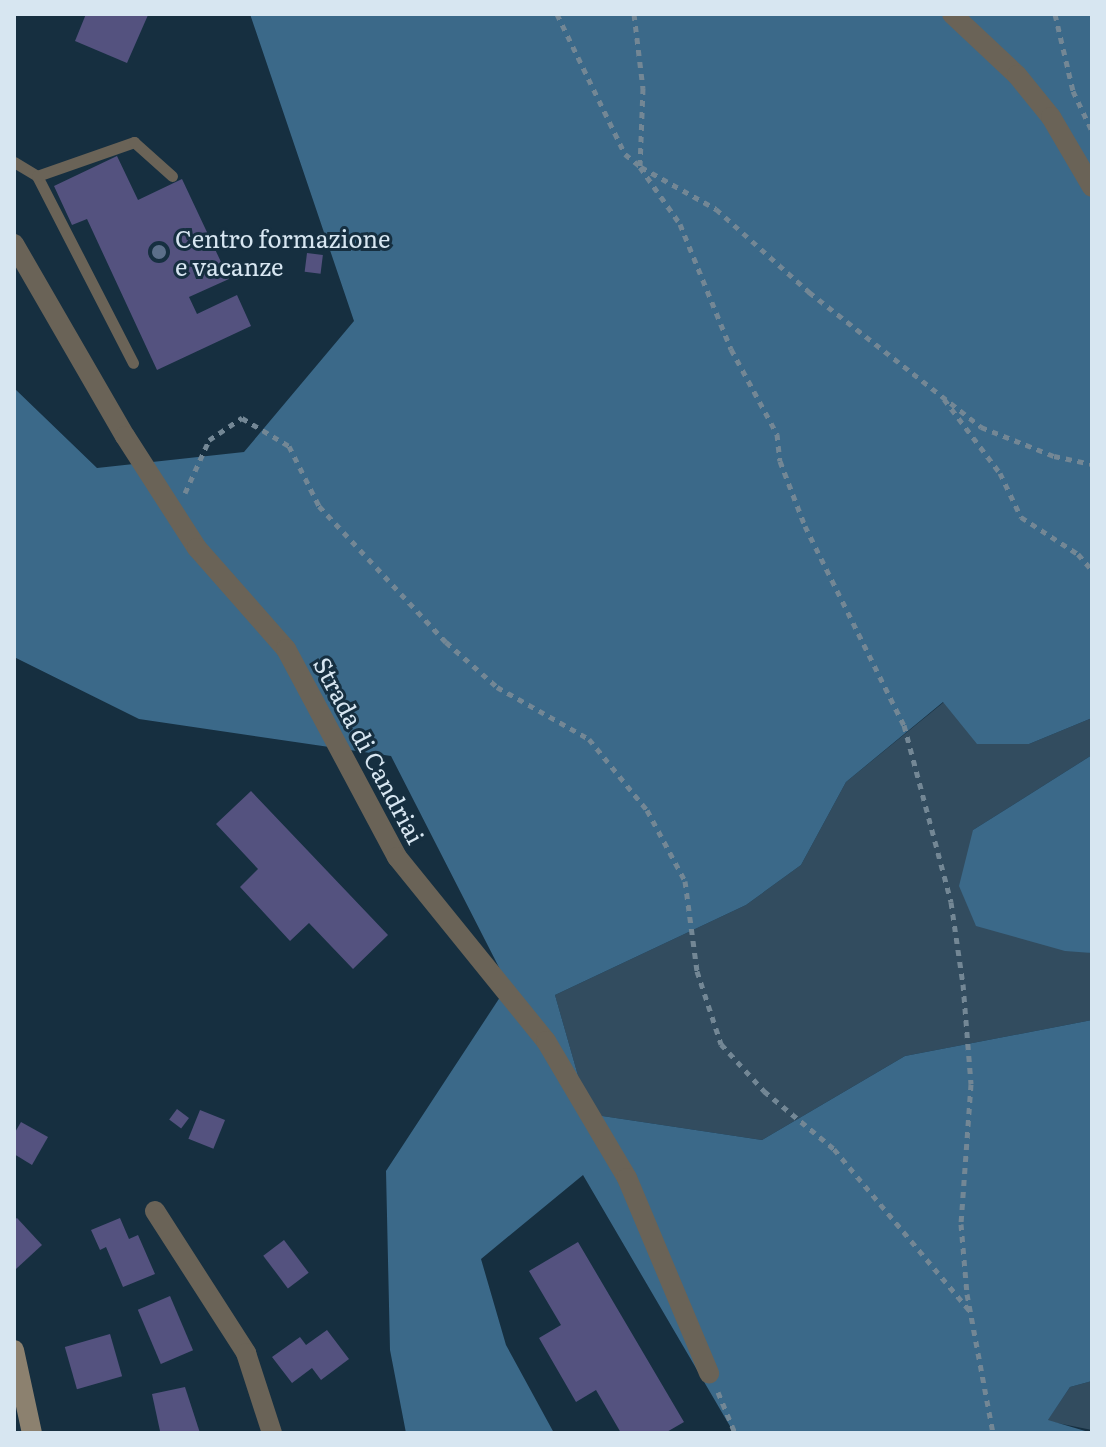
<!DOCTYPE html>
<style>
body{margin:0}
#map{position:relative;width:1106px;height:1447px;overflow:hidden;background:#162f40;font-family:Literata,serif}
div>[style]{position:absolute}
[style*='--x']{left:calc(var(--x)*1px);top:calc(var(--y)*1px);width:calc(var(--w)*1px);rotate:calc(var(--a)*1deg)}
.green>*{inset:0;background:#324c5f}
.forest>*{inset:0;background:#3b6989}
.building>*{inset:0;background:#54527f;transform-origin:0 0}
.path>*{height:5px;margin-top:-2.5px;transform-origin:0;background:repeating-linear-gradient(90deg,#738795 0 6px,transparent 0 12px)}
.service>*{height:11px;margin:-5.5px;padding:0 5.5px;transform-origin:5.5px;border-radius:5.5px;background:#6a6357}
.minor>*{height:20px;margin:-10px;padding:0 10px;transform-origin:10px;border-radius:10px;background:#6a6357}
.tertiary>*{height:20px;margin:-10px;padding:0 10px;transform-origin:10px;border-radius:10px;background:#6a6357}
.secondary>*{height:20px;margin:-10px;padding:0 10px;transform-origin:10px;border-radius:10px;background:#8c816f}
.dots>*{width:22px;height:22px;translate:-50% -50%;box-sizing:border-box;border:4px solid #162f40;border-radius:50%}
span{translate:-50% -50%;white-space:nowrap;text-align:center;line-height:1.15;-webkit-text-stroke:6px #162f40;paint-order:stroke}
.poi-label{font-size:24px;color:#d7e6f1}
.left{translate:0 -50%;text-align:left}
.street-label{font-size:24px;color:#d7e6f1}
.frame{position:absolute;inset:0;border:16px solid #d7e6f1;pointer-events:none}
</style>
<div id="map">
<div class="green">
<i style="clip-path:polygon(944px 702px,1029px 744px,1092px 718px,1092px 755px,973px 830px,1023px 937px,1092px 953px,1092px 1020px,905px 1056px,762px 1140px,589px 1114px,555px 995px,746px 905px,801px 865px,846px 782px)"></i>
<i style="clip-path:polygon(1092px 1381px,1092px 1430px,1047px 1421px,1070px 1387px)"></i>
</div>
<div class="forest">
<i style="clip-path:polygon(250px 14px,1092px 14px,1092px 718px,1029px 744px,977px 744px,943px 702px,846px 782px,801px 865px,746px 905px,555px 995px,589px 1114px,762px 1140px,905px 1056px,1092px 1020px,1092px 1381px,1070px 1387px,1048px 1420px,1092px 1433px,734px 1433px,583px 1175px,481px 1259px,506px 1345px,554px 1433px,406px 1433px,390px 1350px,386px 1171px,508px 985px,391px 756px,139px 719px,14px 657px,14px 388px,97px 468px,244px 452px,354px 321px)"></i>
<i style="clip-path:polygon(1092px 755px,1092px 953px,1065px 951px,976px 926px,959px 886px,973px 830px)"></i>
</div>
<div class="building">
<i style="clip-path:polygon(86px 14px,148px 15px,127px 63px,75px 41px)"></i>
<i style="clip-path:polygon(117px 156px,138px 200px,182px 179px,229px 279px,189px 297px,197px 314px,237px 295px,251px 326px,157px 370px,87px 219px,72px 225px,54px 186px)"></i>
<i style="left:307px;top:253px;width:16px;height:19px;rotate:7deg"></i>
<i style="clip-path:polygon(251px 791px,388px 935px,353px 969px,309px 923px,290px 941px,240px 887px,258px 869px,216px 824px)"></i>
<i style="left:177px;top:1109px;width:15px;height:13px;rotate:37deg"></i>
<i style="left:200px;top:1110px;width:27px;height:31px;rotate:22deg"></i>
<i style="clip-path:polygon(21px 1122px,48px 1137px,32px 1165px,14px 1154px,14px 1134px)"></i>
<i style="clip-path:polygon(17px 1218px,42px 1245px,16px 1269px,14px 1220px)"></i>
<i style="clip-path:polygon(120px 1218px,129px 1239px,138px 1235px,155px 1274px,123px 1287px,106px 1247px,100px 1250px,91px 1230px)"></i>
<i style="left:284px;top:1240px;width:41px;height:26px;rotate:53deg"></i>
<i style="clip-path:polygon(578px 1242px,684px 1422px,665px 1433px,621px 1433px,596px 1390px,576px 1402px,539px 1338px,561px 1325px,529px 1271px)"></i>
<i style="left:170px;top:1296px;width:59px;height:35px;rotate:67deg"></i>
<i style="clip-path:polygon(327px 1330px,349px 1359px,321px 1380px,312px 1368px,292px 1383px,272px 1357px,300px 1337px,306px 1345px)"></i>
<i style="left:110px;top:1334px;width:44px;height:47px;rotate:74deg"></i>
<i style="clip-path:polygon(185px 1387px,200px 1433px,160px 1431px,152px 1394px)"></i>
</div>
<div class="path">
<i style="--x:557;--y:14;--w:156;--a:64.1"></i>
<i style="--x:625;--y:154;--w:19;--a:39"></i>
<i style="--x:634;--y:14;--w:75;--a:83.1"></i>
<i style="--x:643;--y:88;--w:79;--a:92.2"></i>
<i style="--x:1055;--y:14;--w:79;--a:76.8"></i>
<i style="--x:1073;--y:91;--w:44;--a:64.6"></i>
<i style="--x:640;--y:167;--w:70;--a:54.9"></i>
<i style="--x:680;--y:224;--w:135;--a:67.8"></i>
<i style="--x:731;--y:349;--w:97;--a:61.6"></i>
<i style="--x:777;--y:434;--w:27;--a:84"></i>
<i style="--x:780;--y:461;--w:70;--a:69"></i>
<i style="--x:805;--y:526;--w:222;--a:63.6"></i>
<i style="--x:904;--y:725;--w:183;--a:75.1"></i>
<i style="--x:951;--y:902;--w:83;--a:81.7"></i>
<i style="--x:963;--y:984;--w:100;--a:85.4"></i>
<i style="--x:971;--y:1084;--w:140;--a:94.1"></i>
<i style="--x:961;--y:1224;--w:70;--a:85.1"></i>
<i style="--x:967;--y:1294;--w:141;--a:79.4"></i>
<i style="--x:641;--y:167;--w:86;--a:29.2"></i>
<i style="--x:716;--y:209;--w:125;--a:41.7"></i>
<i style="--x:809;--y:292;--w:219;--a:38.1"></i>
<i style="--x:981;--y:427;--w:79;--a:21.7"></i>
<i style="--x:1054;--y:456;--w:39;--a:12"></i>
<i style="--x:944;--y:399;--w:93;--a:52.9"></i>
<i style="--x:1000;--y:473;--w:49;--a:64.5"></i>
<i style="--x:1021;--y:517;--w:68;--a:33"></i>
<i style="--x:1078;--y:554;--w:21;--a:49"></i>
<i style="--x:185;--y:493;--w:58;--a:-65.6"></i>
<i style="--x:209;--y:440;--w:40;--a:-34"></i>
<i style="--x:242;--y:418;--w:55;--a:30.8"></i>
<i style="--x:289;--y:446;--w:67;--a:63.4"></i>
<i style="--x:319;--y:506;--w:186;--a:47"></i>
<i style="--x:446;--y:642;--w:68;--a:41.4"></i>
<i style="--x:497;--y:687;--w:106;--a:29.5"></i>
<i style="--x:589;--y:739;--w:92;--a:50.8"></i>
<i style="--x:647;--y:810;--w:81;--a:61.8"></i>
<i style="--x:685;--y:881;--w:91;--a:82.4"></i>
<i style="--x:697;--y:971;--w:77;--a:71.8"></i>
<i style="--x:721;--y:1044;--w:64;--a:47.5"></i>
<i style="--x:764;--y:1091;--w:91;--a:39.6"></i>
<i style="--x:834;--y:1149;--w:212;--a:50"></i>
<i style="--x:718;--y:1392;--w:44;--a:67.5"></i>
</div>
<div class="service">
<i style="--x:14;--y:162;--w:27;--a:31"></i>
<i style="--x:37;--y:176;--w:210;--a:62.8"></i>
<i style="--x:37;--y:176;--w:103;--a:-19.3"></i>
<i style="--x:134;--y:142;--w:51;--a:41.8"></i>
</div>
<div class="minor">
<i style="--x:14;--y:244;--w:222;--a:60"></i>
<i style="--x:125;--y:436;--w:133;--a:57.3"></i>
<i style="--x:197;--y:548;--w:135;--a:48.6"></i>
<i style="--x:286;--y:649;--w:236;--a:61.9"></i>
<i style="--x:397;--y:857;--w:237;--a:51"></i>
<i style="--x:546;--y:1041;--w:159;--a:59.4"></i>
<i style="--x:627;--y:1178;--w:212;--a:67.2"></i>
<i style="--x:155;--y:1211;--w:169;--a:57.3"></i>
<i style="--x:246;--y:1353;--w:84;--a:72"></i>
</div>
<div class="tertiary">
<i style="--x:952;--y:14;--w:89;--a:43.2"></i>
<i style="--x:1017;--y:75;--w:54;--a:51"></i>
<i style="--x:1051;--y:117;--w:81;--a:59.6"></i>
</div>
<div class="secondary">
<i style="--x:14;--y:1350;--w:85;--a:77.8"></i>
</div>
<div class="dots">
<i style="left:159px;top:252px;background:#5c6f8a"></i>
</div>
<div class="poi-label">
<span class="left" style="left:175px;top:252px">Centro formazione<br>e vacanze</span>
</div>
<div class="street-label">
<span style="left:370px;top:750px;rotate:62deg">Strada di Candriai</span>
</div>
<div class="frame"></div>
</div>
